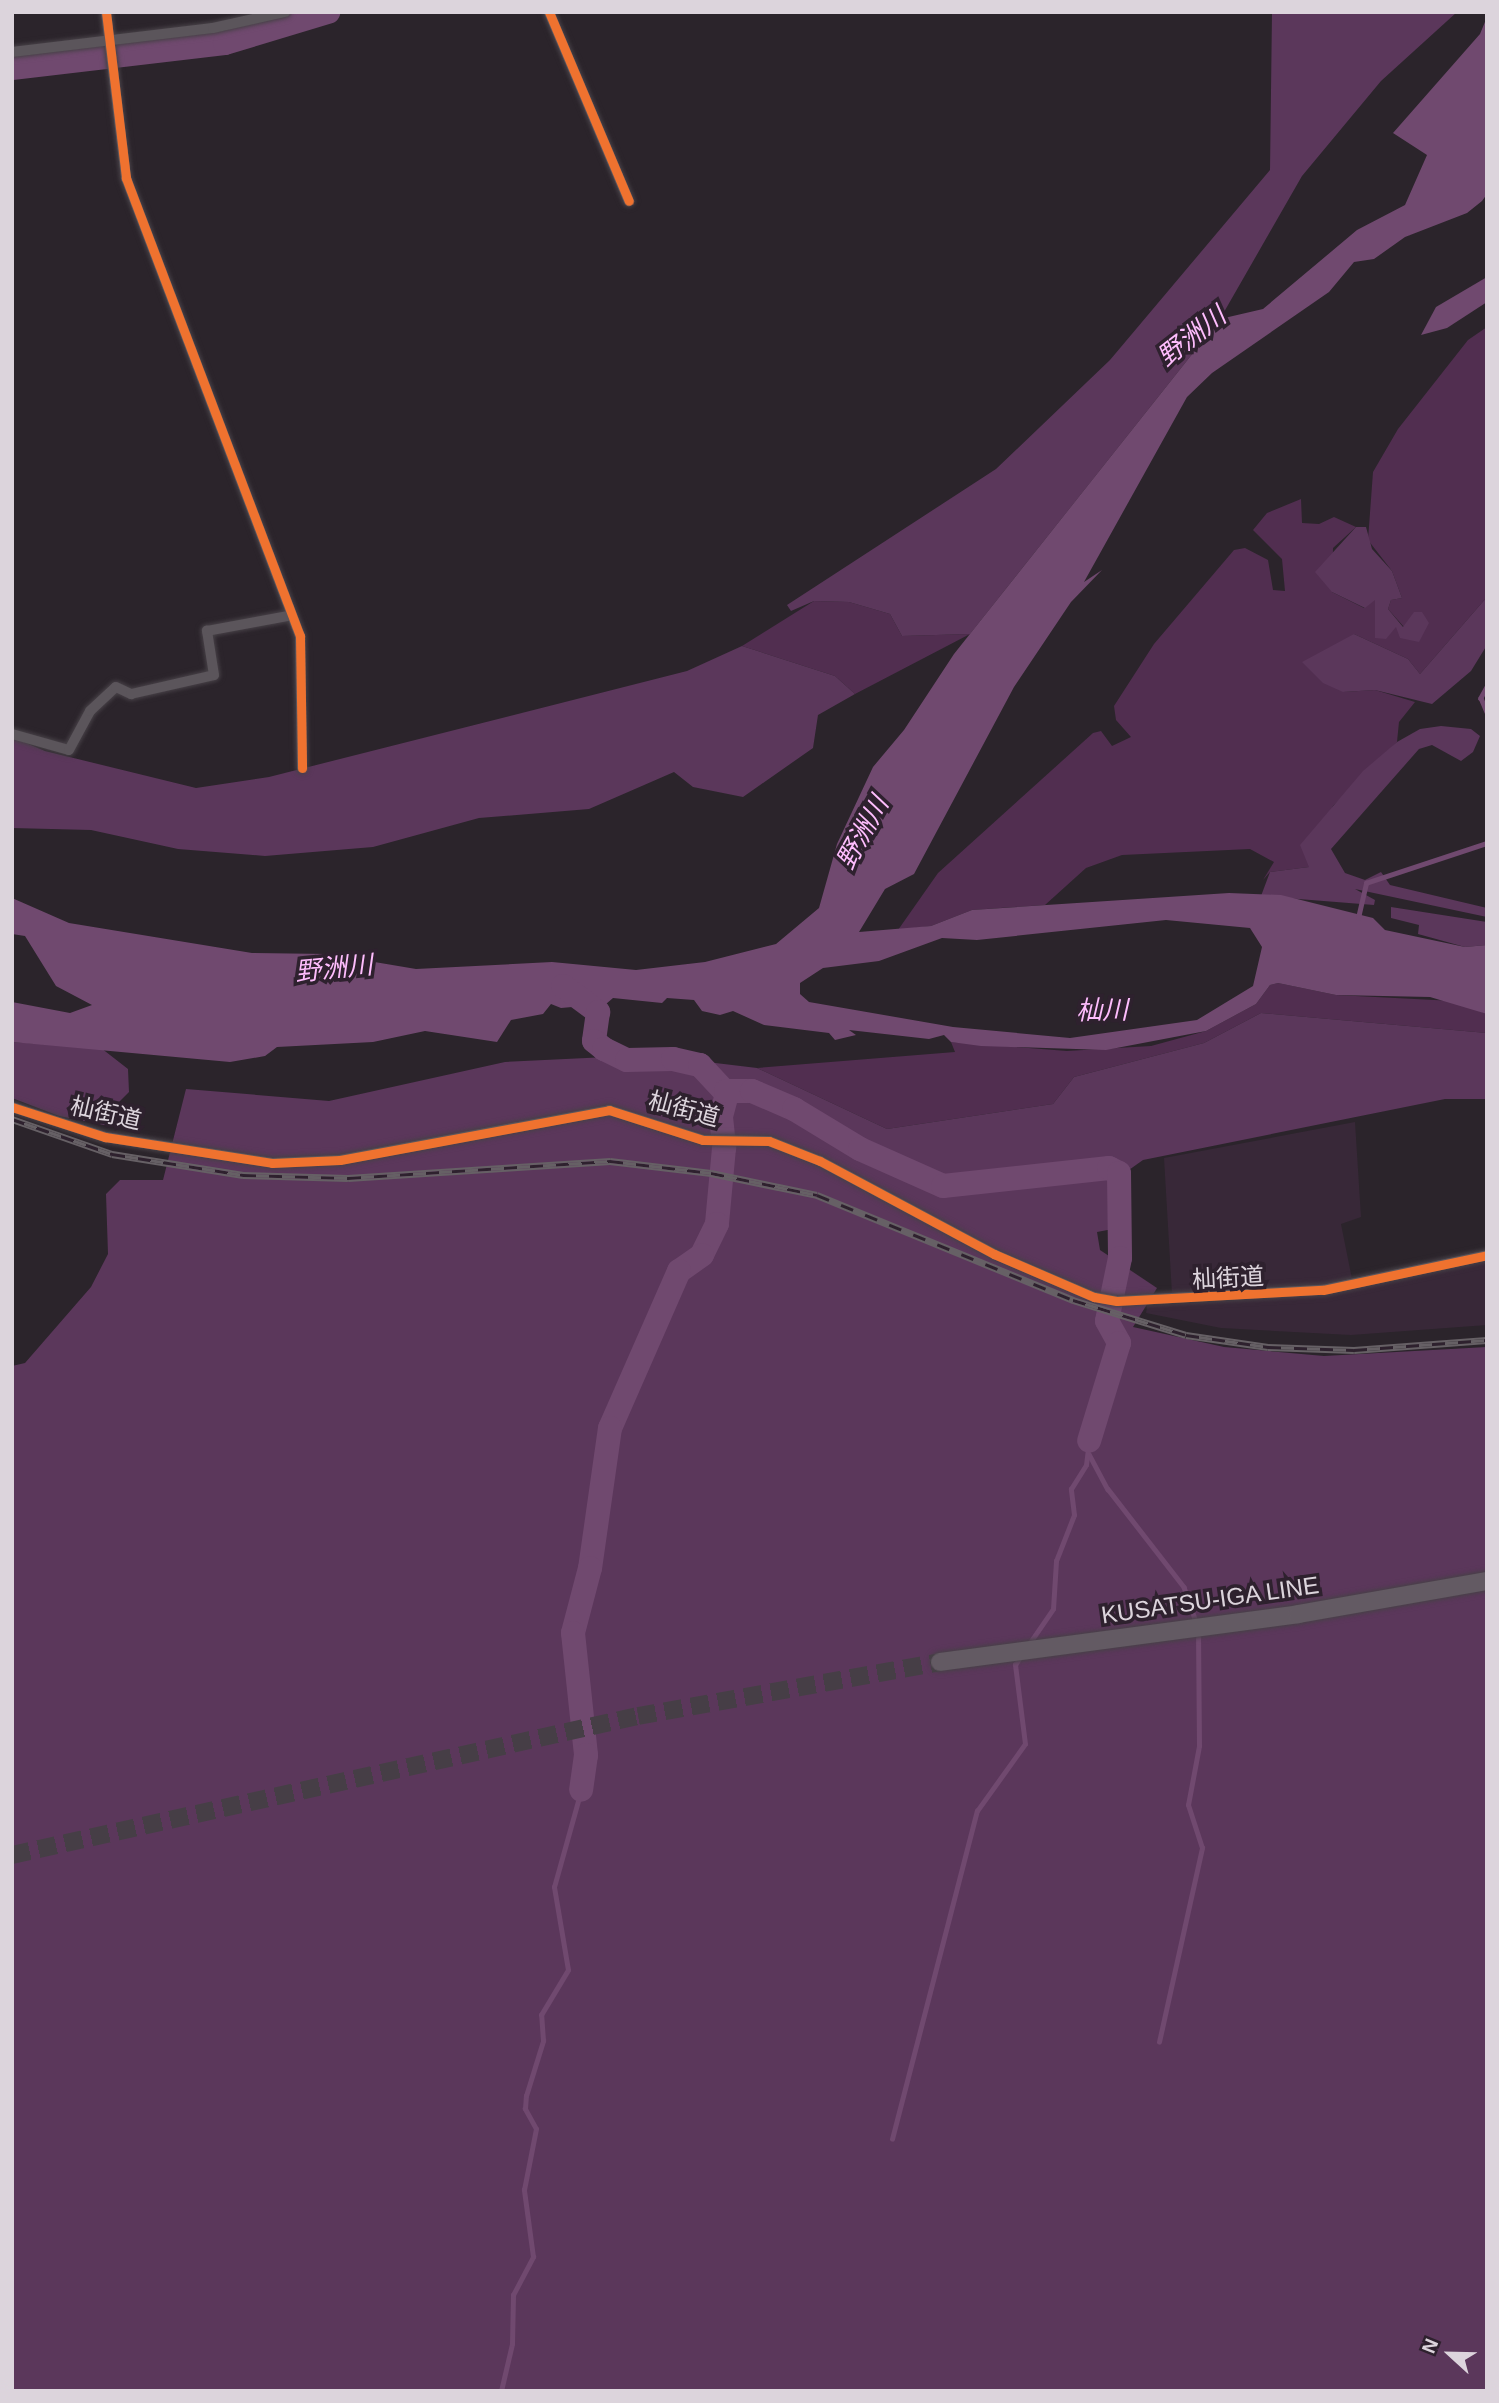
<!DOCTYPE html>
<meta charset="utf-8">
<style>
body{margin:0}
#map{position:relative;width:1499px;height:2403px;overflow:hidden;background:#2b242b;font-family:Helvetica,"Noto Sans JP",sans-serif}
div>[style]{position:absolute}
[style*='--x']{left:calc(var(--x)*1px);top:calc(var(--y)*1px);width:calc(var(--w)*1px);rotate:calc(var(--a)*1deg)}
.built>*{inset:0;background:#382838}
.green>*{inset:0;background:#512e50}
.forest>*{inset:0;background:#5b375b}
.water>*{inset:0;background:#70496f}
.stream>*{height:4.5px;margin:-2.25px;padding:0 2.25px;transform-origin:2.25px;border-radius:2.25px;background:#70496f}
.river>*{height:24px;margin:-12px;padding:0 12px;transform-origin:12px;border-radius:12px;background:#70496f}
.primary-tunnel>*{height:18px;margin-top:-9px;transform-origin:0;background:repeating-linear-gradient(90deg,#463e46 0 18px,transparent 0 27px)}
.roads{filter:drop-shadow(0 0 2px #474147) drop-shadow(0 0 2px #474147)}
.street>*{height:10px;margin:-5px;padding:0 5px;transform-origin:5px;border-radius:5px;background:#5b555b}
.primary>*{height:18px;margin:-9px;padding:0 9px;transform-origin:9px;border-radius:9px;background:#635a63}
.rail>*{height:7px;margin-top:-3.5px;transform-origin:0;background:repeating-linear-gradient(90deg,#2e212e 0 13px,#666065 0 26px);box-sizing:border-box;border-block:2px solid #666065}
.cycleway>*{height:9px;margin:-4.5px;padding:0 4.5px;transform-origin:4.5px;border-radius:4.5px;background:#ef722f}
span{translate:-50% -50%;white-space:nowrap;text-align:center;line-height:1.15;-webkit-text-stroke:7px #2e212e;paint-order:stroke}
.street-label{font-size:24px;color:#dcd4dc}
.water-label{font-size:26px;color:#febdfd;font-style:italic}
.frame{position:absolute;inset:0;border:14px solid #dcd4dc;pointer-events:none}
.north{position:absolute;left:1415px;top:2319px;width:70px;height:70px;-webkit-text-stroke:5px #2e212e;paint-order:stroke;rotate:292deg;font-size:19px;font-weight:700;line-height:28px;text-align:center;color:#dcd4dc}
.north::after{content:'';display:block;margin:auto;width:24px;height:32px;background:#dcd4dc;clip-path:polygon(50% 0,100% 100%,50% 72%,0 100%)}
</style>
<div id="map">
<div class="built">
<i style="clip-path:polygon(1355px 1122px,1361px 1217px,1341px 1224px,1352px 1279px,1322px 1286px,1172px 1294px,1164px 1158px)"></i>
<i style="clip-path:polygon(1487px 1259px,1487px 1325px,1351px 1335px,1221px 1328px,1146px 1313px,1147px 1306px,1325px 1294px)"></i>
</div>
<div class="green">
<i style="clip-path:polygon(1487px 327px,1487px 597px,1420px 674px,1408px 659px,1354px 634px,1343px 692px,1375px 690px,1415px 702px,1399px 722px,1397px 742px,1333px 806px,1309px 867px,1270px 872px,1263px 880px,1274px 862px,1250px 849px,1122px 855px,1086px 868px,1045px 905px,972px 910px,931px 926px,898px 930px,938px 873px,1093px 733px,1101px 731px,1112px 746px,1131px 737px,1116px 720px,1114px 706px,1154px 644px,1234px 550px,1245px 548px,1268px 560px,1273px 590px,1285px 591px,1282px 559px,1253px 530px,1267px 513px,1301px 499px,1302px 523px,1319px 524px,1334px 517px,1356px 527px,1333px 548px,1332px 592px,1364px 608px,1375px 599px,1396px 627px,1404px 627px,1388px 609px,1391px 600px,1402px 598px,1392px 571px,1368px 540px,1373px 472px,1398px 429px,1468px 340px)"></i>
<i style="clip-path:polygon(814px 601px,849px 602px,890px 614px,902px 636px,970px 634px,855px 694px,835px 676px,742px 646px)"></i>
<i style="clip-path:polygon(1278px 983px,1336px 995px,1454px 1001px,1487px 1014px,1487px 1033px,1261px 1013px,1204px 1043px,1074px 1077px,1053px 1104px,887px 1129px,757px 1068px,955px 1052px,951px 1042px,1067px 1051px,1151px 1046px,1206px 1031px,1256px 1004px,1270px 985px)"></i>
</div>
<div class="forest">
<i style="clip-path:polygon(1272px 12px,1457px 12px,1381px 81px,1302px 176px,1220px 319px,970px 634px,902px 636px,890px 614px,849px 602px,814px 601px,791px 611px,787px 605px,996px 469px,1110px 360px,1270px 170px)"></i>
<i style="clip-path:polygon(1356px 527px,1366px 527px,1372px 549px,1392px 571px,1402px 598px,1391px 600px,1388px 609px,1403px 627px,1414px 612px,1422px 612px,1429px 623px,1419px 642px,1400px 638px,1396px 627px,1386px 639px,1375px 638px,1375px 600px,1365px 608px,1332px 592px,1315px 572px)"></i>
<i style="clip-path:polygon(1487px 597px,1487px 645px,1471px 671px,1432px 704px,1375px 690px,1343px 692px,1323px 683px,1302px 662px,1354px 634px,1408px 659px,1420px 674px)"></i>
<i style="clip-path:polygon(742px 646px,835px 676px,855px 694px,818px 715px,813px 748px,743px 797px,693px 787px,674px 772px,589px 809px,479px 818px,373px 847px,265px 856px,178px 849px,91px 830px,12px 828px,12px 737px,45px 751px,196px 788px,269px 777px,687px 671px)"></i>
<i style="clip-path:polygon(1441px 726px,1471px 729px,1480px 736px,1473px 752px,1461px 761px,1432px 745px,1419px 749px,1331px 849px,1345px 873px,1365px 880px,1381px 872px,1390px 885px,1487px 908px,1487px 917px,1355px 889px,1375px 900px,1374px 905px,1261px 896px,1270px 872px,1309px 867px,1300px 845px,1363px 771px,1397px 742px,1420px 729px)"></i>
<i style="clip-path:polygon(1391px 907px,1487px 922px,1487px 945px,1465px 947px,1418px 934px,1419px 925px,1391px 918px)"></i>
<i style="clip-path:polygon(1261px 1013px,1487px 1033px,1487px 1099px,1445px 1099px,1143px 1160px,1112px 1182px,1118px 1228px,1097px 1232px,1100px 1250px,1157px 1288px,1133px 1327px,1224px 1347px,1324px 1356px,1487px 1347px,1487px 2391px,12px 2391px,12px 1366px,25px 1363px,91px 1287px,108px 1254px,106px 1194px,120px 1180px,163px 1180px,186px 1089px,329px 1101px,505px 1062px,649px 1055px,757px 1068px,887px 1129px,1053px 1104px,1074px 1077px,1204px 1043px)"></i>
<i style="clip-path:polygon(12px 1042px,101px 1048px,128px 1069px,129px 1092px,114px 1107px,109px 1126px,59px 1116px,12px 1098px)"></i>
</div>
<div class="water">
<i style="clip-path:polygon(evenodd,1487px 17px,1487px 194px,1482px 201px,1467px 213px,1405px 237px,1374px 259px,1354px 262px,1329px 292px,1212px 373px,1187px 397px,1084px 582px,1102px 570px,1071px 602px,1014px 687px,914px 874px,885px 889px,859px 932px,931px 926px,972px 910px,1229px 893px,1281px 895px,1373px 918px,1385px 930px,1465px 947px,1487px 945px,1487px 1014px,1430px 997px,1336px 995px,1278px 983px,1270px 985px,1256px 1004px,1206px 1031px,1106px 1050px,981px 1046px,951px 1042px,944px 1035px,929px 1039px,849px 1030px,856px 1035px,835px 1040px,829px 1033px,764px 1025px,733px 1011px,720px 1015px,702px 1011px,694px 1000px,667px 998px,662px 1003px,613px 998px,606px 1004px,561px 1008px,551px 1004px,543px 1014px,511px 1020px,497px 1042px,425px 1031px,373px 1042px,277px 1047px,265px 1056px,230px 1062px,12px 1042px,12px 1002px,70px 1013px,92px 1005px,56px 986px,25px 936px,12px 934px,12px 898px,69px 923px,252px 953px,327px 954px,416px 969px,552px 962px,636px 970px,705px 962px,776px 944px,819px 908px,837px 844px,873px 767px,904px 730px,954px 654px,1220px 319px,1263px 309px,1357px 230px,1405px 205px,1427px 155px,1393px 133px,1480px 34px,1487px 17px,1166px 920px,1250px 928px,1262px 947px,1253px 986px,1197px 1020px,1070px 1038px,953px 1027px,809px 1002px,800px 994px,800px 983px,823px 968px,879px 961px,942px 938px,977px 940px,1166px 920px)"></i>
<i style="clip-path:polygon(1487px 277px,1487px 302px,1447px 328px,1421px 335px,1436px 307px)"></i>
</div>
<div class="stream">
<i style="--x:1487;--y:687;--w:13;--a:119"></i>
<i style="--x:1481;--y:698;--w:15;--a:67"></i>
<i style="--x:1358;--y:918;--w:36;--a:-77"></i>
<i style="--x:1366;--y:883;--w:127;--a:-18.3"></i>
<i style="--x:1089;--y:1454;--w:40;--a:62"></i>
<i style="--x:1108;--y:1489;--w:124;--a:52.2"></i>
<i style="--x:1184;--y:1587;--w:37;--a:71"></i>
<i style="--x:1029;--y:1644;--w:42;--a:-55.6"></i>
<i style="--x:1053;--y:1609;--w:48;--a:-86.4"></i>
<i style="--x:1056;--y:1561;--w:49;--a:-68.6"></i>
<i style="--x:1074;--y:1515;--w:26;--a:-97"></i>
<i style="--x:1071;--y:1489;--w:28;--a:-58"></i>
<i style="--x:1086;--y:1465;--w:24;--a:-83"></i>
<i style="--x:1159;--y:2042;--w:199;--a:-77.5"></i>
<i style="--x:1202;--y:1848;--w:45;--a:-108"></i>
<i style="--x:1188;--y:1805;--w:60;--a:-79.4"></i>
<i style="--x:1199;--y:1746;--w:116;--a:-90.5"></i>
<i style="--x:892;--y:2139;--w:339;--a:-75.5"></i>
<i style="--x:977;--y:1811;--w:82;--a:-54.4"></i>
<i style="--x:1025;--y:1744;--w:80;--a:-97.2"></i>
<i style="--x:1015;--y:1665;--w:9;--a:-58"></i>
<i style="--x:501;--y:2391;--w:48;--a:-76.8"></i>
<i style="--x:512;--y:2344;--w:49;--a:-88.8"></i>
<i style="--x:513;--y:2295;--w:43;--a:-62.2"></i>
<i style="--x:533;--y:2257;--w:68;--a:-97.7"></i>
<i style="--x:524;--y:2190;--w:62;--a:-78.9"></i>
<i style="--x:536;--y:2129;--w:23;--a:-119"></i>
<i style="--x:525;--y:2109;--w:13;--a:-86"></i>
<i style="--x:526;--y:2096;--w:58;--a:-72.8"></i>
<i style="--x:543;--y:2041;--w:26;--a:-94"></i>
<i style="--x:541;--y:2015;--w:52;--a:-59"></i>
<i style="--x:568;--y:1970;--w:84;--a:-99.6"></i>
<i style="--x:554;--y:1887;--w:101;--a:-74.4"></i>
</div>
<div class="river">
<i style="--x:12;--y:68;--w:214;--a:-6.7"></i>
<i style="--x:225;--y:43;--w:108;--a:-16.8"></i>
<i style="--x:563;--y:986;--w:44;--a:36.6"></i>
<i style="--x:598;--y:1012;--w:29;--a:98"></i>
<i style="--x:594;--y:1041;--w:13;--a:39"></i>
<i style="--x:604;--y:1049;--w:25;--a:26"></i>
<i style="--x:627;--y:1060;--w:46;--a:-1.2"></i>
<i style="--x:673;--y:1059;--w:28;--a:13"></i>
<i style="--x:700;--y:1065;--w:40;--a:47"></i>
<i style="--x:727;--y:1094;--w:24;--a:105"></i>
<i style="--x:721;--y:1117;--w:31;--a:84"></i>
<i style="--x:724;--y:1148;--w:76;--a:95.3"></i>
<i style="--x:717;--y:1224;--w:34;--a:116"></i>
<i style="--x:702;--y:1255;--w:28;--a:145"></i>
<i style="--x:679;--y:1271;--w:171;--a:113.7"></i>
<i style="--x:610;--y:1428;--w:141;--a:98.1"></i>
<i style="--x:590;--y:1568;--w:67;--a:104.7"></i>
<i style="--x:573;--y:1633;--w:123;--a:83.9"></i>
<i style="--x:586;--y:1755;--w:35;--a:98"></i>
<i style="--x:726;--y:1091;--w:26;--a:0"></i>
<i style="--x:752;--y:1091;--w:46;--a:23.2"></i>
<i style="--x:794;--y:1109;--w:77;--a:31.2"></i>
<i style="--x:860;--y:1149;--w:91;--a:24"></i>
<i style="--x:943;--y:1186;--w:167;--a:-6.2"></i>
<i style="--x:1109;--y:1168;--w:11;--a:27"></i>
<i style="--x:1119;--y:1173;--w:85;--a:89.3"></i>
<i style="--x:1120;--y:1258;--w:64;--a:101.7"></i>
<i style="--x:1107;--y:1321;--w:25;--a:61"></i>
<i style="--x:1119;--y:1343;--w:102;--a:107"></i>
</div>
<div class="primary-tunnel">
<i style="--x:12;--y:1855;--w:641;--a:-12.52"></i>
<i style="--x:638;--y:1716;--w:307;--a:-10.1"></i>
</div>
<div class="roads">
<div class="street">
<i style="--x:106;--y:12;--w:167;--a:83.1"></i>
<i style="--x:126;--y:178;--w:490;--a:69.2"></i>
<i style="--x:300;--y:636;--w:132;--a:89.1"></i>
<i style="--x:549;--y:12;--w:205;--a:67.1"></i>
<i style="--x:12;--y:52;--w:202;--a:-6.8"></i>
<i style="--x:213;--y:28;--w:74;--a:-12.5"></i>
<i style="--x:12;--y:734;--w:59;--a:15.7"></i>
<i style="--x:69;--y:750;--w:44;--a:-61.7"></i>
<i style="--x:90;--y:711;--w:35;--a:-43"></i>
<i style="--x:116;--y:687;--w:17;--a:25"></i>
<i style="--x:131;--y:694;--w:85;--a:-12.9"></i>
<i style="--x:214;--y:675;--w:45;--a:-99"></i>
<i style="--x:207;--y:631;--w:82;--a:-10.5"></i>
<i style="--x:12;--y:1107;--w:98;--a:17.9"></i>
<i style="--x:105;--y:1137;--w:169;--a:8.8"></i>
<i style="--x:272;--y:1163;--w:68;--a:-2.5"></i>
<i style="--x:340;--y:1160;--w:274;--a:-10.5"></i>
<i style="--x:609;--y:1110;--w:99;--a:17.7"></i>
<i style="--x:703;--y:1140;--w:66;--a:0.9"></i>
<i style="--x:769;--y:1141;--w:55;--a:21.4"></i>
<i style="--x:820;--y:1161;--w:197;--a:28.1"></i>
<i style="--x:994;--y:1254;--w:109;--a:23.3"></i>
<i style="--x:1094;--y:1297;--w:23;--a:10"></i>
<i style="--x:1117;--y:1301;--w:206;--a:-3.1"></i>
<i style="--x:1323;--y:1290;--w:168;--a:-12"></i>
</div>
<div class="primary">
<i style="--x:940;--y:1662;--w:361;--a:-7.6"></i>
<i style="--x:1298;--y:1614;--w:192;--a:-9.9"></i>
</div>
</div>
<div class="rail">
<i style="--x:12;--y:1119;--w:106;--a:19.3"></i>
<i style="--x:112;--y:1154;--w:133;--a:9.1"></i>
<i style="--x:243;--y:1175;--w:105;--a:1.6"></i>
<i style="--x:348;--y:1178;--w:263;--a:-3.7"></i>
<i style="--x:610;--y:1161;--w:102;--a:6.8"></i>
<i style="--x:711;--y:1173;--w:108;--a:11.7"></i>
<i style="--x:817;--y:1195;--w:277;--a:22.3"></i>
<i style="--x:1073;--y:1300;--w:118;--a:17.2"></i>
<i style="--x:1186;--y:1335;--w:83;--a:8.3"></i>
<i style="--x:1268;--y:1347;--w:86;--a:2"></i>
<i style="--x:1354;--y:1350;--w:133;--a:-4.3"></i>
</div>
<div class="cycleway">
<i style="--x:106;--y:12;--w:167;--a:83.1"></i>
<i style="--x:126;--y:178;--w:490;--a:69.2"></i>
<i style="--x:300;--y:636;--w:132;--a:89.1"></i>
<i style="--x:549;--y:12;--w:205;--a:67.1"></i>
<i style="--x:12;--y:1107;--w:98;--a:17.9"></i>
<i style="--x:105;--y:1137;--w:169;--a:8.8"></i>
<i style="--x:272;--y:1163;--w:68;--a:-2.5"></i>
<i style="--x:340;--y:1160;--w:274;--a:-10.5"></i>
<i style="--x:609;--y:1110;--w:99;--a:17.7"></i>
<i style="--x:703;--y:1140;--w:66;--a:0.9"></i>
<i style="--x:769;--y:1141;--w:55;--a:21.4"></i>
<i style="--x:820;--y:1161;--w:197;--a:28.1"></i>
<i style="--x:994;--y:1254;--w:109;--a:23.3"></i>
<i style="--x:1094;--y:1297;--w:23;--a:10"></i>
<i style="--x:1117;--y:1301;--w:206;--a:-3.1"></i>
<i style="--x:1323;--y:1290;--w:168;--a:-12"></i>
</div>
<div class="street-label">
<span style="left:684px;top:1109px;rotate:15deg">杣街道</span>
<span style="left:106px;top:1113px;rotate:13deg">杣街道</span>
<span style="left:1228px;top:1278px;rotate:-3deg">杣街道</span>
<span style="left:1210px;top:1600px;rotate:-8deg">KUSATSU-IGA LINE</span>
</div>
<div class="water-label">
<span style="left:1192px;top:337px;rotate:-38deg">野洲川</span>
<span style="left:863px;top:833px;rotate:-61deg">野洲川</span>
<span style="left:334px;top:969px;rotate:-6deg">野洲川</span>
<span style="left:1102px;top:1011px;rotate:-1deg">杣川</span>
</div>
<div class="frame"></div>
<div class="north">N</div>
</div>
